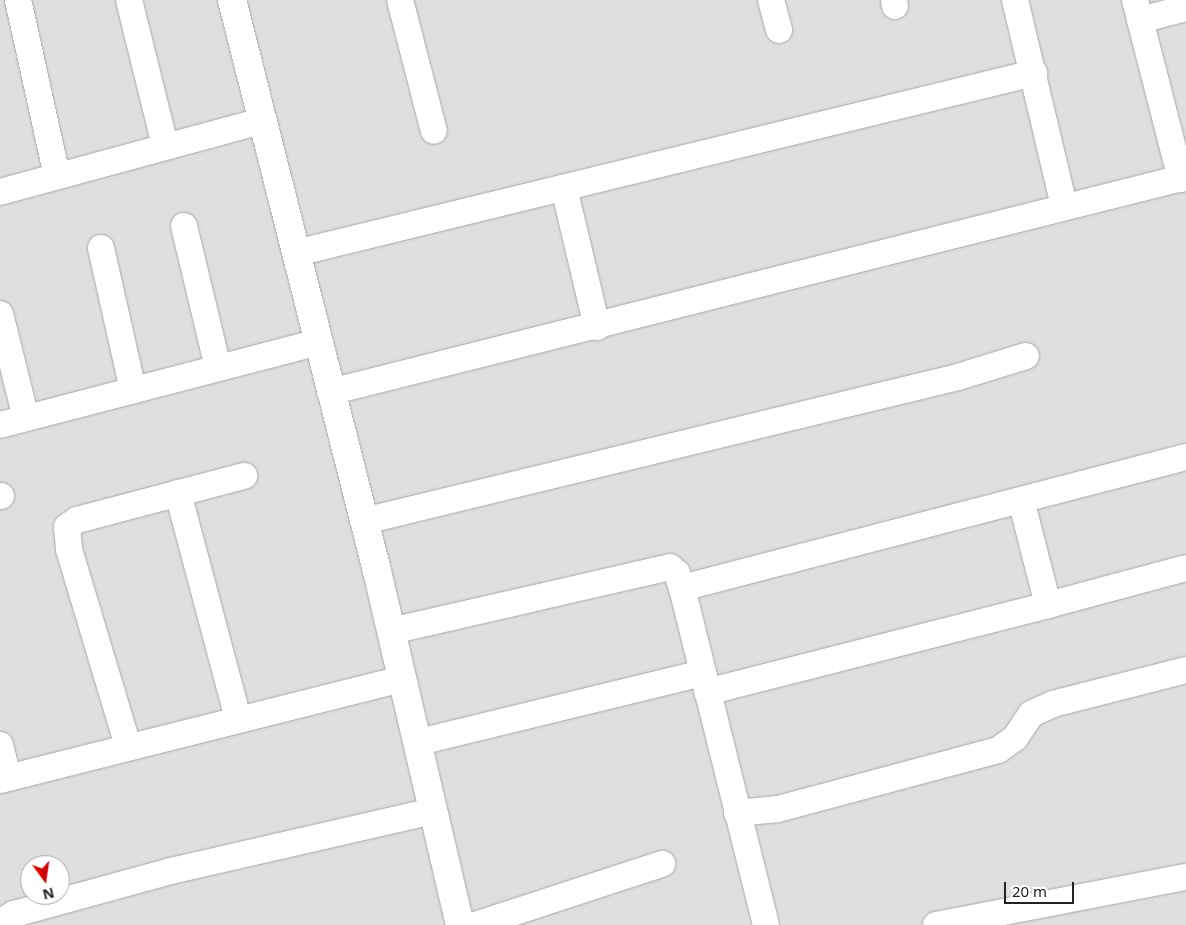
<!DOCTYPE html>
<style>
body{margin:0}
#map{position:relative;width:1186px;height:925px;overflow:hidden;background:#f2efe9;font-family:"Noto Sans",sans-serif}
div>[style]{position:absolute}
[style*='--x']{left:calc(var(--x)*1px);top:calc(var(--y)*1px);width:calc(var(--w)*1px);rotate:calc(var(--a)*1deg)}
.residential>*{inset:0;background:#e0dfdf}
.roads{filter:drop-shadow(0 0 1px #a9a9a9) drop-shadow(0 0 1px #a9a9a9)}
.minor>*{height:26px;margin:-13px;padding:0 13px;transform-origin:13px;border-radius:13px;background:#fff}
.tertiary>*{height:28px;margin:-14px;padding:0 14px;transform-origin:14px;border-radius:14px;background:#fff}
span{translate:-50% -50%;white-space:nowrap;text-align:center;line-height:1.15;-webkit-text-stroke:4px #fff;paint-order:stroke}
.north{position:absolute;left:20px;top:855px;width:50px;height:50px;box-sizing:border-box;background:#fff;border:1px solid #a7a7a7;border-radius:50%;rotate:166deg;font-size:14px;font-weight:700;line-height:20px;text-align:center;color:#222}
.north::after{content:'';display:block;margin:auto;width:18px;height:22px;background:#d40000;clip-path:polygon(50% 0,100% 100%,50% 72%,0 100%)}
.scale{position:absolute;left:1004px;top:882px;width:70px;height:22px;box-sizing:border-box;border:2px solid #222;border-top:0;padding-left:6px;font-size:15px;line-height:18px;white-space:nowrap;color:#222;-webkit-text-stroke:4px #fff;paint-order:stroke}
</style>
<div id="map">
<div class="residential">
<i style="clip-path:polygon(evenodd,0 0,1186px 0,1186px 925px,0 925px,0 0,30px 865px,60px 865px,60px 895px,30px 895px,30px 865px)"></i>
</div>
<div class="roads">
<div class="minor">
<i style="--x:18;--y:0;--w:180;--a:77.5"></i>
<i style="--x:129;--y:0;--w:150;--a:76.1"></i>
<i style="--x:400;--y:0;--w:135;--a:75.5"></i>
<i style="--x:771;--y:0;--w:31;--a:75"></i>
<i style="--x:894;--y:0;--w:6;--a:81"></i>
<i style="--x:1015;--y:0;--w:212;--a:76.6"></i>
<i style="--x:1135;--y:0;--w:185;--a:75.6"></i>
<i style="--x:1140;--y:20;--w:48;--a:-14.6"></i>
<i style="--x:564;--y:188;--w:143;--a:76.6"></i>
<i style="--x:0;--y:192;--w:271;--a:-15.2"></i>
<i style="--x:184;--y:226;--w:146;--a:76.5"></i>
<i style="--x:101;--y:248;--w:146;--a:77.3"></i>
<i style="--x:296;--y:253;--w:760;--a:-13.71"></i>
<i style="--x:0;--y:314;--w:107;--a:76"></i>
<i style="--x:330;--y:392;--w:883;--a:-14.1"></i>
<i style="--x:0;--y:425;--w:329;--a:-14.6"></i>
<i style="--x:178;--y:493;--w:234;--a:75.1"></i>
<i style="--x:0;--y:496;--w:1;--a:0"></i>
<i style="--x:364;--y:521;--w:611;--a:-13.63"></i>
<i style="--x:958;--y:377;--w:71;--a:-17.2"></i>
<i style="--x:682;--y:588;--w:521;--a:-14.57"></i>
<i style="--x:1048;--y:605;--w:143;--a:-15"></i>
<i style="--x:391;--y:631;--w:286;--a:-12.9"></i>
<i style="--x:670;--y:567;--w:9;--a:41"></i>
<i style="--x:677;--y:573;--w:16;--a:72"></i>
<i style="--x:682;--y:588;--w:347;--a:76"></i>
<i style="--x:707;--y:692;--w:352;--a:-14.3"></i>
<i style="--x:1048;--y:605;--w:108;--a:-104.4"></i>
<i style="--x:419;--y:742;--w:292;--a:-13.7"></i>
<i style="--x:0;--y:745;--w:33;--a:76"></i>
<i style="--x:128;--y:746;--w:206;--a:-106.7"></i>
<i style="--x:69;--y:549;--w:22;--a:-95"></i>
<i style="--x:67;--y:527;--w:12;--a:-35"></i>
<i style="--x:77;--y:520;--w:173;--a:-14.8"></i>
<i style="--x:0;--y:780;--w:414;--a:-14.1"></i>
<i style="--x:737;--y:813;--w:41;--a:-5.6"></i>
<i style="--x:778;--y:809;--w:228;--a:-15"></i>
<i style="--x:998;--y:750;--w:21;--a:-35"></i>
<i style="--x:1015;--y:738;--w:29;--a:-56"></i>
<i style="--x:1031;--y:714;--w:24;--a:-24"></i>
<i style="--x:1053;--y:704;--w:137;--a:-14.3"></i>
<i style="--x:0;--y:923;--w:17;--a:-33"></i>
<i style="--x:14;--y:914;--w:163;--a:-15.3"></i>
<i style="--x:171;--y:871;--w:269;--a:-12.9"></i>
<i style="--x:475;--y:925;--w:197;--a:-18.1"></i>
<i style="--x:936;--y:925;--w:255;--a:-10.9"></i>
</div>
<div class="tertiary">
<i style="--x:232;--y:0;--w:589;--a:75.75"></i>
<i style="--x:377;--y:571;--w:364;--a:76.8"></i>
</div>
</div>
<div class="north">N</div>
<div class="scale">20 m</div>
</div>
